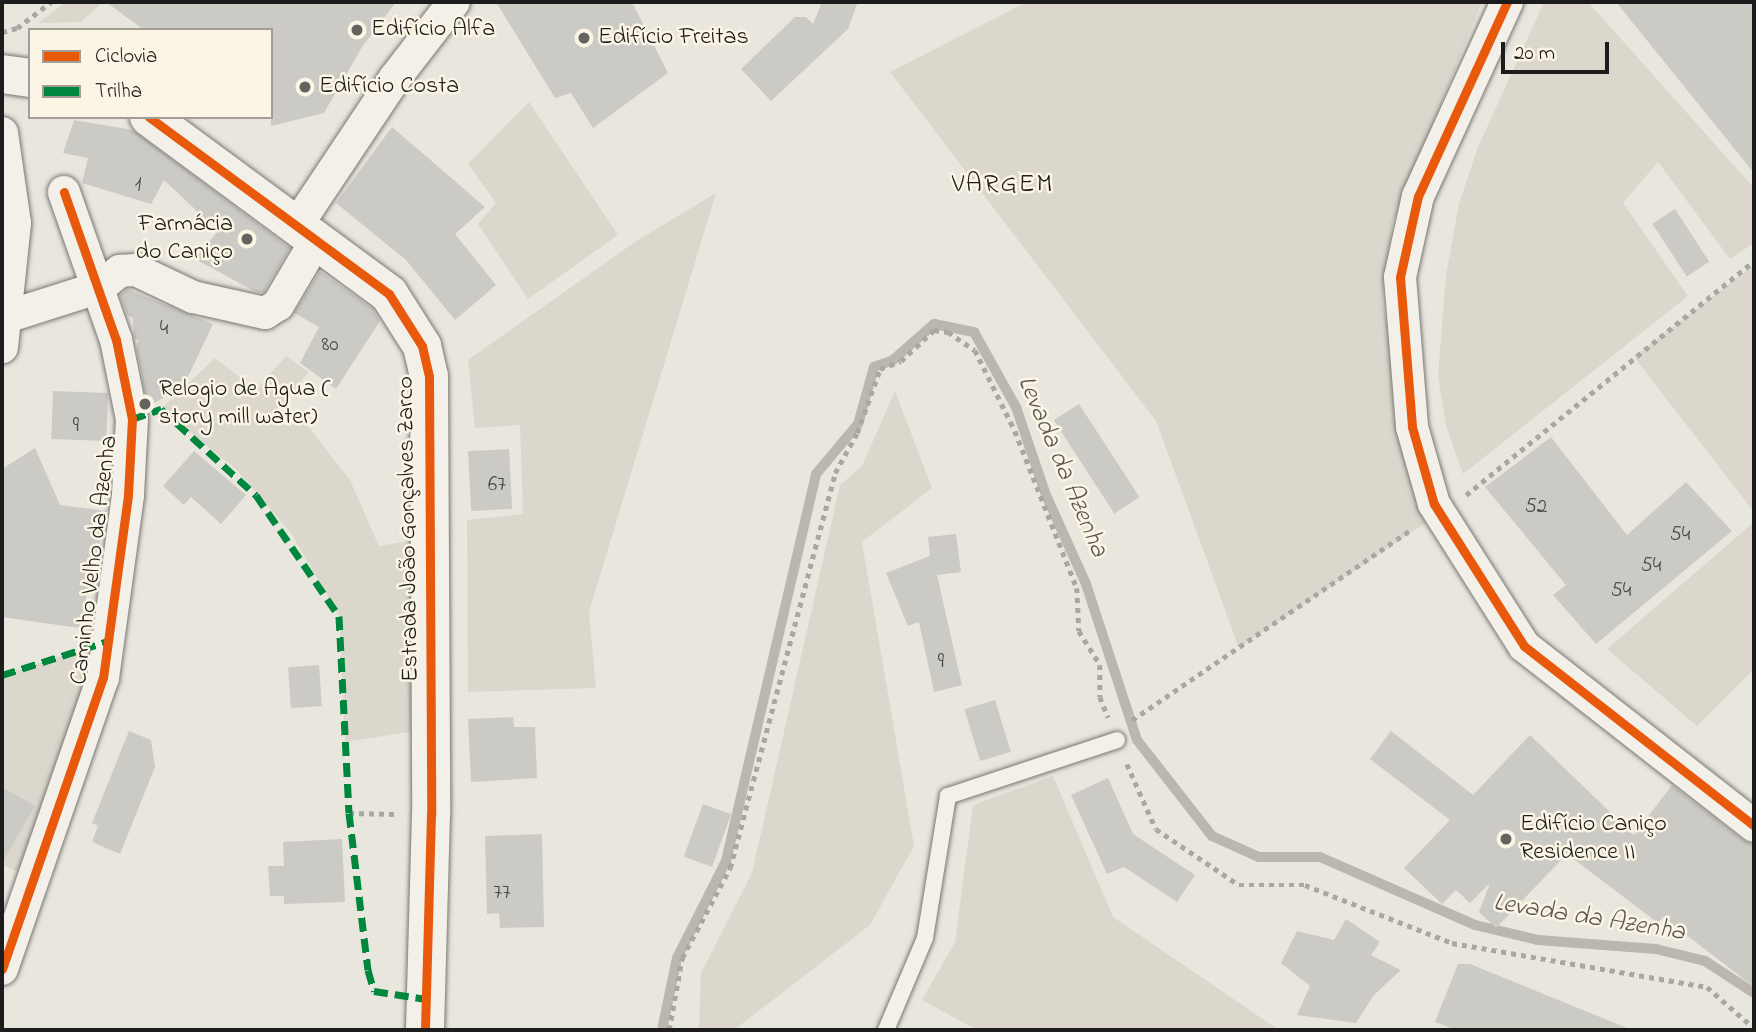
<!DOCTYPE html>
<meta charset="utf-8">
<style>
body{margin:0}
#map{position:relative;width:1756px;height:1032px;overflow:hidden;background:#e9e6de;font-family:"Indie Flower",sans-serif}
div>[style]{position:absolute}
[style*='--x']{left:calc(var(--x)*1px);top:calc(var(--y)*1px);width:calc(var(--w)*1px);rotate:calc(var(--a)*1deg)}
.green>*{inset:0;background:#dbd7cc}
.stream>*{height:10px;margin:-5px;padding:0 5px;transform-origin:5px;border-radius:5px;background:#bbb6ae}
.building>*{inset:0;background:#cccac4;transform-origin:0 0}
.path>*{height:4.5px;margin-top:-2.25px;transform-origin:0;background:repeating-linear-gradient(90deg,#a9a7a3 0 5px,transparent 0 10px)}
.roads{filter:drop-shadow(0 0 2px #787773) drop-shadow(0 0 2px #787773)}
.service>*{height:16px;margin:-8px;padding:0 8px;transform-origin:8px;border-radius:8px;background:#f3f0ea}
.minor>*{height:32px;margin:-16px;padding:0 16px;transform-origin:16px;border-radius:16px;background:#f3f0ea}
.tertiary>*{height:38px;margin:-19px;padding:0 19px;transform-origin:19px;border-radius:19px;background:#f3f0ea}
.quiet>*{height:7px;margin-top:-3.5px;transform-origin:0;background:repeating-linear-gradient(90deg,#00873e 0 14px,transparent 0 21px)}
.cycleway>*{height:9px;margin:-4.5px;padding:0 4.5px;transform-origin:4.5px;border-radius:4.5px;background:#e8590c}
.dots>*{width:19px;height:19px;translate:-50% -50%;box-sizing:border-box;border:4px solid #fcf5e5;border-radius:50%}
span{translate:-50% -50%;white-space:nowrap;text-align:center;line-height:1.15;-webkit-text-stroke:5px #fcf5e5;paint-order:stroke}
.number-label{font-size:21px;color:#484846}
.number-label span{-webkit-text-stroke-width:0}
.poi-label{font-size:24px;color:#1c1c1c}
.left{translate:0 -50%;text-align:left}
.right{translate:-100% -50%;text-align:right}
.street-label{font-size:24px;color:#1c1c1c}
.neighbourhood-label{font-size:26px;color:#1c1c1c;letter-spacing:2px}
.water-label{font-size:26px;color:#5b5854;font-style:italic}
.frame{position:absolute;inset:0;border:4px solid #1c1c1c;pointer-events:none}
.legend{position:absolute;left:28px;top:28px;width:245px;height:91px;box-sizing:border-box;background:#fcf5e5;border:2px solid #a29e95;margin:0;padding:9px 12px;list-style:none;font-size:21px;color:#1c1c1c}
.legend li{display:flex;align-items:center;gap:14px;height:35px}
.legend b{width:35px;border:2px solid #a29e95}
.scale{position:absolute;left:1501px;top:42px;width:108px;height:32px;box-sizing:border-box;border:4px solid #1c1c1c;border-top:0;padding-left:9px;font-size:21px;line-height:24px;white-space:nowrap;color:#1c1c1c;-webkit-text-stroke:5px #fcf5e5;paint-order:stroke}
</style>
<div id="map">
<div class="green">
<i style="clip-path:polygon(66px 2px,103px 2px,81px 22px,38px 23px)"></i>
<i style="clip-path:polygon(1027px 2px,1482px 2px,1392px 224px,1382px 302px,1431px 519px,1239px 648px,1156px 421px,890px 72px)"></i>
<i style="clip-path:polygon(1544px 2px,1588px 2px,1754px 188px,1754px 243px,1730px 259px,1658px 162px,1623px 203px,1688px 296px,1463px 474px,1446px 426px,1438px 376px,1446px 275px,1459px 204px,1478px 147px)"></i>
<i style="clip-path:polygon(529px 102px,618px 235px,528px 299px,478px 224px,496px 203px,468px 164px)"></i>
<i style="clip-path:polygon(716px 193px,589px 612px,596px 688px,468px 692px,467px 520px,523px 514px,520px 425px,475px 428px,468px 360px,635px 242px)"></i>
<i style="clip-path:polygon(1754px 265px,1754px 512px,1634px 357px)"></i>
<i style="clip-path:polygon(286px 356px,309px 372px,277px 411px,303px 420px,350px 480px,379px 546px,433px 537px,428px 729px,345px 742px,339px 616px,291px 533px,236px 469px,161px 409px,215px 358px,256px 390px)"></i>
<i style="clip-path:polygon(895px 391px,932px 488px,862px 542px,914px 846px,870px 925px,734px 1030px,699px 1030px,701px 973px,752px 873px,840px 485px,862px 466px)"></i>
<i style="clip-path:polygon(1754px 522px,1754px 669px,1697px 726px,1607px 649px)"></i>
<i style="clip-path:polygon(108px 641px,33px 880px,2px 864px,2px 675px)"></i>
<i style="clip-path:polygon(1053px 776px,1113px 917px,1279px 1030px,977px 1030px,922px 1000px,955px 942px,973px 805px)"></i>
</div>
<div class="stream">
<i style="--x:662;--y:1030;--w:74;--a:-78.2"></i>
<i style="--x:677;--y:958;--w:109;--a:-63.2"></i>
<i style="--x:726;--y:861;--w:397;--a:-76.9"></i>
<i style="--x:816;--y:474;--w:65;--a:-50"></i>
<i style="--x:858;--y:424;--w:59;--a:-74.3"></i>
<i style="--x:874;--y:367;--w:20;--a:-20"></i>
<i style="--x:893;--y:360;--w:55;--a:-41.3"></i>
<i style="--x:934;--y:324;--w:41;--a:11.3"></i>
<i style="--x:974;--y:332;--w:86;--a:60.8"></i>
<i style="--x:1016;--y:407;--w:93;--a:71.2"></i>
<i style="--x:1046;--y:495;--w:98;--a:65.8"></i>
<i style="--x:1086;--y:584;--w:164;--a:71.9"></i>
<i style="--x:1137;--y:740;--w:122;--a:52"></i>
<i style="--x:1212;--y:836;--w:51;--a:24.1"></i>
<i style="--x:1259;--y:857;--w:61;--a:0"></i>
<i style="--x:1320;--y:857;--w:169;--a:23.7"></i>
<i style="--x:1475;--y:925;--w:65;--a:13.4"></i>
<i style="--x:1538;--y:940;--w:118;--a:4.4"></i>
<i style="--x:1656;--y:949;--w:50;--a:13.8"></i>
<i style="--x:1705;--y:961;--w:59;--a:33.1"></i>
</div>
<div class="building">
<i style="clip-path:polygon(106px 2px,396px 2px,362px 47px,324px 113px,271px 126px,271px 30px,144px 30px)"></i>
<i style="clip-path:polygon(496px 2px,632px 2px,668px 73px,593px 128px,571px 93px,555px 98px)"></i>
<i style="clip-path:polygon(822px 2px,858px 2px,848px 29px,771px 101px,741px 69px,795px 17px,806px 17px,813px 24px)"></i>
<i style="clip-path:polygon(1616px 2px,1754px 2px,1754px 173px)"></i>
<i style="clip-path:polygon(74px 120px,133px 130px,290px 248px,264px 292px,256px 292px,195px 259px,218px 231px,164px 180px,151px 204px,82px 183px,88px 158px,63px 153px)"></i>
<i style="clip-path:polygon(392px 127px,485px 207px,455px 234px,496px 285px,455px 320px,406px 260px,336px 203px)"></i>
<i style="left:1675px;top:209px;width:63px;height:27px;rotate:57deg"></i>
<i style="clip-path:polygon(320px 271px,373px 309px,380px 321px,336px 389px,300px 363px,319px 327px,294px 313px)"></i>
<i style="clip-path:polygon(127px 289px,213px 324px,184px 385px,148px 407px,136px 347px,139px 340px,134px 338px,133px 318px,127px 315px,120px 295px)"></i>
<i style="left:53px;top:391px;width:55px;height:48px;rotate:2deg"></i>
<i style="left:1079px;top:404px;width:111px;height:30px;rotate:57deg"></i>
<i style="clip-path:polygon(1551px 437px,1627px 535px,1686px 482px,1732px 531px,1596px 644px,1553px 595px,1566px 585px,1485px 487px)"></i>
<i style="clip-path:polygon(35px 448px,60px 505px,107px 511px,79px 628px,2px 617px,2px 469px)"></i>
<i style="left:509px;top:449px;width:60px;height:41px;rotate:87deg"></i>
<i style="clip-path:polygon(194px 451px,246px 495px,221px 524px,191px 497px,184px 505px,163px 486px)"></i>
<i style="clip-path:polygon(956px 534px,961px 572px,937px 575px,962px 685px,934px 692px,919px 622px,908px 626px,886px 573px,930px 556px,928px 537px)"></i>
<i style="left:319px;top:665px;width:41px;height:31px;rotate:86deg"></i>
<i style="left:995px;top:700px;width:54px;height:32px;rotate:73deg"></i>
<i style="clip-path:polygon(513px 717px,514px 727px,535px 727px,537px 778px,471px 782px,468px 719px)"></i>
<i style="clip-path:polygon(129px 731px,151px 740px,155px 767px,120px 854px,92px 842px,98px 826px,92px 823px)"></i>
<i style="clip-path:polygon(1391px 731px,1473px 795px,1530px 735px,1634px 835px,1672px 785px,1743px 840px,1754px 844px,1754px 987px,1663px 917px,1658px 923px,1567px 854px,1496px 928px,1479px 912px,1490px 883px,1470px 903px,1456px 890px,1442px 904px,1404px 868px,1450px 820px,1370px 759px)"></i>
<i style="clip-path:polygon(1108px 778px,1133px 834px,1195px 875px,1177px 902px,1124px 867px,1107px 874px,1071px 795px)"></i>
<i style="clip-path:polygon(2px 787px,35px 806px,2px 863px)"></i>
<i style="left:703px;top:804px;width:30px;height:56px;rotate:20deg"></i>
<i style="clip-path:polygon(542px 834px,544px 927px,500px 928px,499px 913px,487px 914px,485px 836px)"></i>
<i style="clip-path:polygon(342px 839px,345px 902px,284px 904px,284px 896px,270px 896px,268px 866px,284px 866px,283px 842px)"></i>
<i style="clip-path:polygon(1346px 919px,1380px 942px,1371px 955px,1401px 970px,1374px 995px,1356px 1023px,1297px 1015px,1310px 986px,1281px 963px,1297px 931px,1334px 940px)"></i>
<i style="clip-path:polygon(1458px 964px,1470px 964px,1632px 1030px,1456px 1030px,1435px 1022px)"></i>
</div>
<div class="path">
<i style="--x:2;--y:32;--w:16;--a:-15"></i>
<i style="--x:17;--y:28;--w:43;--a:-37.4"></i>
<i style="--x:1466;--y:495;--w:371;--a:-39.1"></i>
<i style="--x:1132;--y:720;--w:338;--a:-34.3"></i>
<i style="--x:1127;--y:764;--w:71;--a:66"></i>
<i style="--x:1156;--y:829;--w:100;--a:34"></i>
<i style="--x:1239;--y:885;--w:66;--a:0"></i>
<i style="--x:1305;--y:885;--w:158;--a:21.5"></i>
<i style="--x:1452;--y:943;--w:259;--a:9.8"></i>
<i style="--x:1707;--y:987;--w:62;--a:41.1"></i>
<i style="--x:349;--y:813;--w:46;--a:1.2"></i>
<i style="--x:669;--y:1030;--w:73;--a:-79.8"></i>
<i style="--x:682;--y:958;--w:102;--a:-61.9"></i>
<i style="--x:730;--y:868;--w:409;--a:-75.1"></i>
<i style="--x:835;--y:473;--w:46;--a:-61.2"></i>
<i style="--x:857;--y:433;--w:68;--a:-70.2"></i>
<i style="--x:880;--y:369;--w:22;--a:-21"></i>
<i style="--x:901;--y:361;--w:45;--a:-43.2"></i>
<i style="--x:934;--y:330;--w:14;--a:8"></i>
<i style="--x:948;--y:332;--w:32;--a:34"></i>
<i style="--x:975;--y:350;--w:90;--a:63.7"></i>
<i style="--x:1015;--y:431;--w:169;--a:68.5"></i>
<i style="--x:1077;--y:588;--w:43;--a:87.3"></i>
<i style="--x:1079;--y:631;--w:40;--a:58"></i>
<i style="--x:1100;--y:665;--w:32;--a:90"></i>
<i style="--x:1100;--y:697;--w:22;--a:68"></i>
</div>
<div class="roads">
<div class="service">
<i style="--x:886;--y:1030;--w:100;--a:-67"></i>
<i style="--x:925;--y:938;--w:144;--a:-80.8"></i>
<i style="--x:948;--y:796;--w:178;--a:-18.3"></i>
</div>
<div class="minor">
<i style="--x:1507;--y:2;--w:213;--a:114.6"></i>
<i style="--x:1418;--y:196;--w:83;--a:102.5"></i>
<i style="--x:1400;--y:277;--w:150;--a:85.4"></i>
<i style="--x:1412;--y:427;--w:80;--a:74.1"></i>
<i style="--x:1434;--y:504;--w:168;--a:57.6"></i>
<i style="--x:1524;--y:646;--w:292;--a:38"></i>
<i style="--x:2;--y:133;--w:91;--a:81.8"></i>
<i style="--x:15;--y:223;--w:125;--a:96"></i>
<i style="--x:297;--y:225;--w:177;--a:-56.3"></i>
<i style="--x:395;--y:78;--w:96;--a:-52.2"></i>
<i style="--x:6;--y:317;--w:99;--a:-17.7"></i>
<i style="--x:100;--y:287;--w:26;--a:-39"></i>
<i style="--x:120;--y:271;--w:16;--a:-4"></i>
<i style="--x:136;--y:270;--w:63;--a:25.3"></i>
<i style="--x:193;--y:297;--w:74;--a:12.5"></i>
<i style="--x:265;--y:313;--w:15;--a:-32"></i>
<i style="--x:278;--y:305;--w:77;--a:-59.4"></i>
<i style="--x:2;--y:969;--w:308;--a:-70.9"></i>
<i style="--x:103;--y:678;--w:185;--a:-82.2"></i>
<i style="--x:128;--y:495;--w:76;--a:-87"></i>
<i style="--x:132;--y:419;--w:81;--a:-101.4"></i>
<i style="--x:116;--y:340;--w:157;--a:-109.4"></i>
</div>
<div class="tertiary">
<i style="--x:2;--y:74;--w:28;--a:8"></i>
<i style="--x:149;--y:117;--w:298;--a:36.4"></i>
<i style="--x:389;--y:294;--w:62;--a:57.6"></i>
<i style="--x:422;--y:346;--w:31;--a:77"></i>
<i style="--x:429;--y:376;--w:438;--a:89.7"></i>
<i style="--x:431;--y:814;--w:216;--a:91.6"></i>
</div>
</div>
<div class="quiet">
<i style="--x:132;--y:419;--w:31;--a:-19"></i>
<i style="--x:161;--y:409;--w:128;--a:42.2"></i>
<i style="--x:256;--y:495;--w:147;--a:55.6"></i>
<i style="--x:339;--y:616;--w:197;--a:87.1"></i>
<i style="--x:349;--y:813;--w:158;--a:83.1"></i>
<i style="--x:368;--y:970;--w:22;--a:74"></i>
<i style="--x:374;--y:991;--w:53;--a:8.7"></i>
<i style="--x:2;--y:675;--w:111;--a:-17.8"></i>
</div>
<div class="cycleway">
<i style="--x:1507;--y:2;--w:213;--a:114.6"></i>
<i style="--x:1418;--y:196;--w:83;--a:102.5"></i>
<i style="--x:1400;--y:277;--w:150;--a:85.4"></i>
<i style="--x:1412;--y:427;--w:80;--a:74.1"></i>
<i style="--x:1434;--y:504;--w:168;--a:57.6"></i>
<i style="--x:1524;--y:646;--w:292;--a:38"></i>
<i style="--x:149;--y:117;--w:298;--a:36.4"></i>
<i style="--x:389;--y:294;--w:62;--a:57.6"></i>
<i style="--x:422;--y:346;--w:31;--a:77"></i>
<i style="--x:429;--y:376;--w:438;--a:89.7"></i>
<i style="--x:431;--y:814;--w:216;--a:91.6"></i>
<i style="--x:2;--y:969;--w:308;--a:-70.9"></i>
<i style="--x:103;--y:678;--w:185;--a:-82.2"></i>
<i style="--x:128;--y:495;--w:76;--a:-87"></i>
<i style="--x:132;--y:419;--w:81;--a:-101.4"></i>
<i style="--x:116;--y:340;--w:157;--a:-109.4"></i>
</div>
<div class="dots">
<i style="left:357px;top:30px;background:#646360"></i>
<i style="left:584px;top:38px;background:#646360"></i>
<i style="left:305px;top:87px;background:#646360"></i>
<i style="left:247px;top:239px;background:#646360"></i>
<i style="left:145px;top:404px;background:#646360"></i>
<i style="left:1506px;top:839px;background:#646360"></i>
</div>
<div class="number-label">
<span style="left:138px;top:185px">1</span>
<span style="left:164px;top:329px">4</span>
<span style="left:330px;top:345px">80</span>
<span style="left:76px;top:426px">9</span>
<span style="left:497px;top:485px">67</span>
<span style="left:1536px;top:507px">52</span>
<span style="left:1680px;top:535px">54</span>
<span style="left:1651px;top:566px">54</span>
<span style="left:1621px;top:591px">54</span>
<span style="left:941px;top:662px">9</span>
<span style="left:502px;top:893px">77</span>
</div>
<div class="poi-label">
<span class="left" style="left:371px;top:30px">Edifício Alfa</span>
<span class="left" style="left:598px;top:38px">Edifício Freitas</span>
<span class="left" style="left:319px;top:87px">Edifício Costa</span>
<span class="right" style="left:233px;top:239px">Farmácia<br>do Caniço</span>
<span class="left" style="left:159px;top:404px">Relogio de Agua (<br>story mill water)</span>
<span class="left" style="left:1520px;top:839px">Edifício Caniço<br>Residence II</span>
</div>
<div class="street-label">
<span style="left:409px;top:529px;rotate:-91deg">Estrada João Gonçalves Zarco</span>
<span style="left:95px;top:560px;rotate:-83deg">Caminho Velho da Azenha</span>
</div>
<div class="neighbourhood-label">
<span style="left:1003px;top:186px">VARGEM</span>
</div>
<div class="water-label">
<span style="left:1061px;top:467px;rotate:67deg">Levada da Azenha</span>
<span style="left:1589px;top:919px;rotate:9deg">Levada da Azenha</span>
</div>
<div class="frame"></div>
<ul class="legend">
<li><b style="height:9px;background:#e8590c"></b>Ciclovia</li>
<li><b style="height:9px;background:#00873e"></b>Trilha</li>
</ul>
<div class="scale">20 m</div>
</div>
